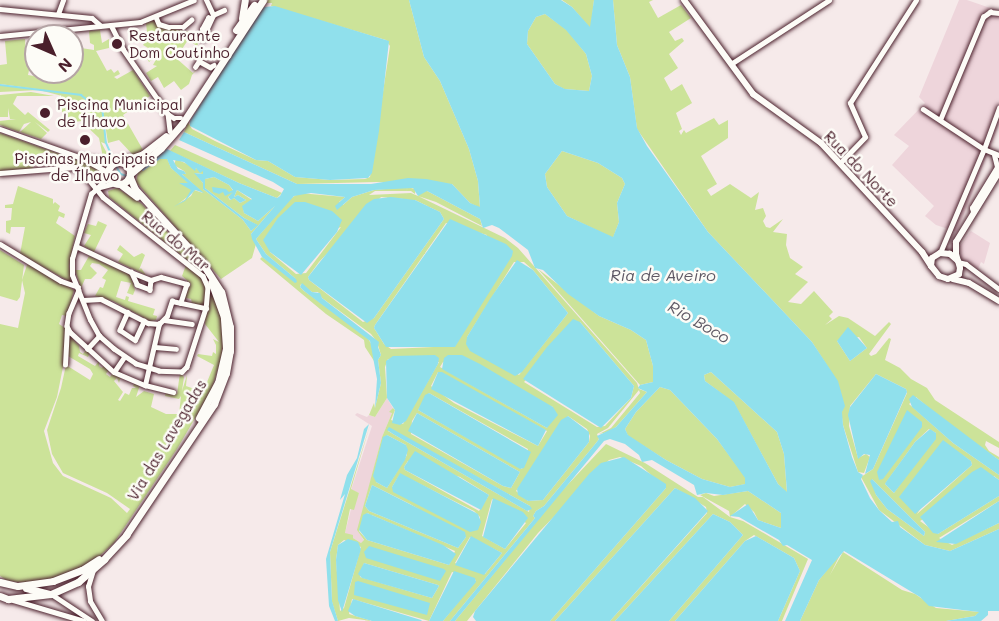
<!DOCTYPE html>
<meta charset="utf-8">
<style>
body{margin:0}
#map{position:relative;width:999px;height:621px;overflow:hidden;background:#f6eaea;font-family:Mali,sans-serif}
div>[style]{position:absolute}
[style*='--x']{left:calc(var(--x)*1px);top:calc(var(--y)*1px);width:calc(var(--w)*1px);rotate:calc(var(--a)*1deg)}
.built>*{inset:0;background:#eed5db}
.green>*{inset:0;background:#cce399}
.water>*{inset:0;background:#90e0ec}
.stream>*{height:1.5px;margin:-0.75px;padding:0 0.75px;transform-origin:0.75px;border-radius:0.75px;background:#90e0ec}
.roads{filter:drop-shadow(0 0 2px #4a1f2b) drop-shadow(0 0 2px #4a1f2b)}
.minor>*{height:4.5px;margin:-2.25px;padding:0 2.25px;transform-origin:2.25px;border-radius:2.25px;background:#fdfcf7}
.tertiary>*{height:5px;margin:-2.5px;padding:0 2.5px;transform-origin:2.5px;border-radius:2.5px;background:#fdfcf7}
.secondary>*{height:6px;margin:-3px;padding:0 3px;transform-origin:3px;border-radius:3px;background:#fdfcf7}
.primary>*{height:7px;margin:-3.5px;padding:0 3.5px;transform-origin:3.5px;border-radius:3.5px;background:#fdfcf7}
.primary>.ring{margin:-3.5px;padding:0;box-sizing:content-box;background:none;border:7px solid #fdfcf7;border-radius:50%}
.dots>*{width:16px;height:16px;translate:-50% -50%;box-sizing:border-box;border:3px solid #fdfcf7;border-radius:50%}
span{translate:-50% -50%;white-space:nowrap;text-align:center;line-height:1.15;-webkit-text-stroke:5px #fdfcf7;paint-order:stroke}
.poi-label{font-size:15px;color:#4a1f2b}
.left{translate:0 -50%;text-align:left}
.street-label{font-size:15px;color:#4a1f2b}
.water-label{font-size:16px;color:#5f5965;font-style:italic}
.north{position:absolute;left:24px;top:24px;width:60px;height:60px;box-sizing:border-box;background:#fdfcf7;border:2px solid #b5a4a5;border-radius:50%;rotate:135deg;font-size:16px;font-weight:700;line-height:24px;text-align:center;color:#4a1f2b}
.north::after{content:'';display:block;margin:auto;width:21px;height:27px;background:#4a1f2b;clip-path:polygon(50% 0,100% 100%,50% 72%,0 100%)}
</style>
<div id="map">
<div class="built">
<i style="clip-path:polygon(959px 0,967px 0,999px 11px,999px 124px,957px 232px,936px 225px,925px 216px,934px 206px,892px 165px,909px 146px,894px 135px,925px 103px,919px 97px)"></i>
<i style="clip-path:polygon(971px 231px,990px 243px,984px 264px,981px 262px,978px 269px,961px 258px,960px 246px)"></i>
<i style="clip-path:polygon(387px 398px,393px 408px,392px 413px,382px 437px,358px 530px,364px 541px,361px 543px,345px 533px,351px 509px,359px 493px,351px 490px,372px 426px,355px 415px,357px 413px,367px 417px,369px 415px,375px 417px)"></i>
</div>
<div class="green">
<i style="clip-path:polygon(267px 0,409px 0,424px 57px,440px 81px,469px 149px,478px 181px,480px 208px,470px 203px,452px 184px,376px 182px,297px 184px,184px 132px,188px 122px,192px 129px,215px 141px,256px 160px,268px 161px,295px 177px,330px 180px,365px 179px,370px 177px,390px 46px,386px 40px,271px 6px,272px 3px,265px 3px)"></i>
<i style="clip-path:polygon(562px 0,594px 0,591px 26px,590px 28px,572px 7px)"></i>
<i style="clip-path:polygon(evenodd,613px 0,653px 0,649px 2px,658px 18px,681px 5px,691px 18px,669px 32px,675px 41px,682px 38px,684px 41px,669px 54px,678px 68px,664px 78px,671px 91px,682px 84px,692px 103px,676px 113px,682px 129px,679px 131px,681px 135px,684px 130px,686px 133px,714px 118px,719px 125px,728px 120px,728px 138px,701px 156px,717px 184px,707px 190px,711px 196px,730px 184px,751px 198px,759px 192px,755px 210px,763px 208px,766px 216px,763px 221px,766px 227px,770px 228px,783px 219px,773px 232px,787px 234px,786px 245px,790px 258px,803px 267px,795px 274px,808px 282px,788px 302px,801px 304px,814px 291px,833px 312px,829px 316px,832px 319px,825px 325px,839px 316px,848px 318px,875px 336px,889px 322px,891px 324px,869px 354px,871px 356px,876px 354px,889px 338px,891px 339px,885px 360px,900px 368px,911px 379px,927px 388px,935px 400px,999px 442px,999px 448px,986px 441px,985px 445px,989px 451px,999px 457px,999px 460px,953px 428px,916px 397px,909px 404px,953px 443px,999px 475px,999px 480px,994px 476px,920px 521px,938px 534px,999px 496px,999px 501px,939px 538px,952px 545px,999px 523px,999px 529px,950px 551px,925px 545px,879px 510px,861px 477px,873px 469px,907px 393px,906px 389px,876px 374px,850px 406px,849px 426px,858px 458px,866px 454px,870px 457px,864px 473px,858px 472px,843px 425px,837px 381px,812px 342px,708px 232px,637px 129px,630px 77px,617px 45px,613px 0,859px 337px,867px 348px,850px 361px,837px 341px,859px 337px,613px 0,929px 429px,936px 433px,894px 493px,885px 484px,915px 442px,929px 429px,613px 0,956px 451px,971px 461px,972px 465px,917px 514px,956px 451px,613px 0,872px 479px,925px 532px,924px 536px,887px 509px,876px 495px,872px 479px)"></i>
<i style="clip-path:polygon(545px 14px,567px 30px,586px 54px,592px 76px,589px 91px,564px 89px,555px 84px,527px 44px,528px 31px,536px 17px)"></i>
<i style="clip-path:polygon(155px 20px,166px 28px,203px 34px,197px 46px,188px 40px,176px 58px,193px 73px,202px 64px,192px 75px,189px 84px,181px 90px,174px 81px,164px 88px,158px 77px,151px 81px,146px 73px,157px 66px,153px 65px,159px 54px,149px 62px,145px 55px,150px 49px,143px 45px,145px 42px,142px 40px,147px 34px,154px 36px,151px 31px,147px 32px,146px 23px)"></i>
<i style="clip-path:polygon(100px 30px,102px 43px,109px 39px,109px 48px,96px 51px,107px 71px,111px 69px,114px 73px,118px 70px,120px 74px,114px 77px,117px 79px,133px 70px,150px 96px,123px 115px,143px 150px,133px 155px,119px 140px,108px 143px,103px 112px,106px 144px,101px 142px,110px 159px,106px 159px,103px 157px,99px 138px,81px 121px,64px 124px,60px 128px,58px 126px,67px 116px,62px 112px,61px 96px,66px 97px,39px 90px,0 92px,0 85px,80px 95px,0 84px,0 65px,7px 64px,5px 41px,25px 39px,26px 56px,31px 61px,28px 75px,34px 76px,36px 70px,36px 72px,72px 72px,74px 44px,81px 43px,81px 48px,94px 50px,94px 45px,90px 43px,89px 31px)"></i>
<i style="clip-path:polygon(31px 92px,54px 96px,17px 96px,13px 104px,25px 115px,28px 112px,50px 130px,48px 132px,35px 122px,47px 133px,41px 139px,20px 132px,31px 122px,24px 124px,19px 132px,0 125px,0 121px,16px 119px,10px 119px,8px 108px,8px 117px,0 117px,0 95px)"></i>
<i style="clip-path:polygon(0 133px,99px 168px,105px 171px,105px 178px,100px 182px,77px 165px,62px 166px,62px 160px,56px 160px,54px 153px,45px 152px,32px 157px,33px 169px,0 172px)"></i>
<i style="clip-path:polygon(175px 145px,282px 193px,277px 198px,239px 183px,170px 151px)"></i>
<i style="clip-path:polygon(166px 148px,140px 169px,143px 171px,160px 159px,167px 158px,171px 168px,189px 183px,183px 185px,189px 186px,192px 190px,190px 195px,178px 204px,191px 196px,194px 190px,203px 193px,182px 174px,186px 174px,184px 171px,174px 165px,176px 159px,194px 167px,194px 170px,196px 168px,203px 171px,203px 174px,195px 173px,203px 183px,203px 189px,243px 220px,251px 231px,257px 225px,244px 218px,205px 188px,205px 179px,214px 177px,229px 185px,234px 192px,228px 197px,230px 200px,234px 198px,240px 203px,246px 200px,238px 195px,234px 197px,237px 190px,252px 200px,243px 206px,244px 213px,258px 221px,275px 206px,251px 234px,256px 244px,252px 258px,221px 279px,136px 182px,139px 168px)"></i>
<i style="clip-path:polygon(562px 151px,598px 163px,622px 178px,625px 184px,617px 203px,619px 222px,613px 238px,567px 216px,547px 187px,545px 174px)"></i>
<i style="clip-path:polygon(18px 186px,53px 199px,53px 204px,55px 202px,60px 206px,58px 211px,65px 214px,64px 218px,59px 216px,56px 223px,75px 236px,69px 266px,72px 283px,20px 254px,25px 227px,11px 227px,10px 234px,6px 232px,6px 221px,11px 220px,12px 208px,5px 208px,5px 205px,13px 204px)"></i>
<i style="clip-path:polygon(evenodd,407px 187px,415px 189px,415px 194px,411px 191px,375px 191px,369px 195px,411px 193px,418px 196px,423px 191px,427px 191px,480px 219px,482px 226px,436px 202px,418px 196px,505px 238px,518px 248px,637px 383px,639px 389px,647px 392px,616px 427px,608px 432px,599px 434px,611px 428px,640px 393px,639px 390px,608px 428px,597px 434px,599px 439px,596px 443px,544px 506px,536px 511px,533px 516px,535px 518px,450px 621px,443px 621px,476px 580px,452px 572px,429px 621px,352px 599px,349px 614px,372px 621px,349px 618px,338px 621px,332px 602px,330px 552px,370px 425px,351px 489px,359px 493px,354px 510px,350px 509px,345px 533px,353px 535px,353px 538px,361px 543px,364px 540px,357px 530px,382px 437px,392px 413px,389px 412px,393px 408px,395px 410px,391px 420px,403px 424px,439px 362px,388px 359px,385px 367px,387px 398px,375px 417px,369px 415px,374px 403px,375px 408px,381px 383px,378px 360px,381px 355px,377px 342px,371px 334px,322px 298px,318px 292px,312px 292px,301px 284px,300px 287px,304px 291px,366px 335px,373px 347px,376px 364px,365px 347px,364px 340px,326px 314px,260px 259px,262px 257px,296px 279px,266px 254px,256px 239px,290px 199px,299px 193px,345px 197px,339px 202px,343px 205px,352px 197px,374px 190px,407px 187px,381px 197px,415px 200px,440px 212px,444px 219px,374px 318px,363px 322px,309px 280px,308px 277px,319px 262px,381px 197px,407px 187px,446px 223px,487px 235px,455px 346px,391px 349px,384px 344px,374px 328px,375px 325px,446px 223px,407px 187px,341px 227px,306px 273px,296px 274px,270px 252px,341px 227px,407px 187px,514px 262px,524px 262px,533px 270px,568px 313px,519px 375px,467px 337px,514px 262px,407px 187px,580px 322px,634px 386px,631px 398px,605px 426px,597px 427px,524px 382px,580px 322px,407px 187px,443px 362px,553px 407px,547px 428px,440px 367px,443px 362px,407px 187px,438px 372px,547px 431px,538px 446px,454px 403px,431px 386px,438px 372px,407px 187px,429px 393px,528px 449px,522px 469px,418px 410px,429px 393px,407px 187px,417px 413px,520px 472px,511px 488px,503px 486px,411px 434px,412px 421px,417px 413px,407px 187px,568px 416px,587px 429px,590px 436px,589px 442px,543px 500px,528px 501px,516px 491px,568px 416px,407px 187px,389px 428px,530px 506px,529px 512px,393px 434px,388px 431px,389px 428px,407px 187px,387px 435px,406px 445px,407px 455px,387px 488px,376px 482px,387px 435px,407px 187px,408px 461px,460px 477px,489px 495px,479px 511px,405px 470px,404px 467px,408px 461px,407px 187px,400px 474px,474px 511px,480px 517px,480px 525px,392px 487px,400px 474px,407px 187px,372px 485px,410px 504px,466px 537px,458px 548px,369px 511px,365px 506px,372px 485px,407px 187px,492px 499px,526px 523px,505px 549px,482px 536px,492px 499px,407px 187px,367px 513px,455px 551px,449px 565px,367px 540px,359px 531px,367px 513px,407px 187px,470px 537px,502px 553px,485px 574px,455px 563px,470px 537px,407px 187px,344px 540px,361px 547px,344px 608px,340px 611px,336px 560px,338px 545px,344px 540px,407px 187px,364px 563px,438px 585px,439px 586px,432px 598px,360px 577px,364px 563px)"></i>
<i style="clip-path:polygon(117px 188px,142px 204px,201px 269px,221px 315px,224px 339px,221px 359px,211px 391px,177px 449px,114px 543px,93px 562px,53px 580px,27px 583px,8px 581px,0 576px,0 324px,18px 328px,25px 293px,22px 280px,27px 265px,31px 264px,74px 290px,67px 316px,62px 315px,59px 324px,65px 328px,66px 352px,57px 397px,44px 431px,53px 463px,63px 476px,111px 498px,127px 513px,130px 509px,107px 493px,63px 473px,52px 454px,47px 430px,61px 388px,66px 365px,90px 380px,93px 374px,90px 369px,68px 356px,69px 335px,79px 346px,80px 352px,83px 354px,86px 350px,90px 353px,88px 357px,79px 353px,78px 356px,95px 366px,99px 361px,99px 366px,102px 368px,104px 365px,109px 370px,106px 374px,110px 377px,113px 373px,121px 376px,119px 383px,117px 378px,114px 381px,123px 392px,118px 400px,120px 401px,125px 393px,129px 395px,132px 388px,136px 388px,133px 386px,135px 382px,140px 385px,136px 397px,144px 391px,154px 394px,151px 407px,166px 414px,179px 414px,181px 396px,179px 399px,165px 396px,166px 392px,177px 394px,180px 373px,184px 377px,182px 391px,187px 375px,186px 386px,203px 392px,214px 365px,197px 356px,198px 354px,212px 356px,213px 352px,216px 354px,216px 345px,213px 339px,219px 342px,205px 324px,206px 307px,192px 303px,191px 299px,186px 298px,181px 303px,191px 284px,182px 276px,186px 265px,196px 269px,196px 267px,109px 197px,108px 191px)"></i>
<i style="clip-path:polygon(98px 221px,107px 225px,94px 252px,84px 246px,91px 235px,84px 233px,88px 224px,96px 226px)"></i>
<i style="clip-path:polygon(120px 245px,134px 257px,142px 253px,145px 255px,139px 270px,141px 268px,146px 275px,118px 262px,123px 254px,117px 250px)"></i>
<i style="clip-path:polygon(0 250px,24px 265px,20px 297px,17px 301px,0 296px)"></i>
<i style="clip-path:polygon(89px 256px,131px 275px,135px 290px,133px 295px,127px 293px,131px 283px,121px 281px,116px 297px,125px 300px,126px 296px,129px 297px,128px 301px,155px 309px,153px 315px,157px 316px,156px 320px,150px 321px,113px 301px,95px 296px,100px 287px,103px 288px,106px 280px,102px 278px,108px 270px,99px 264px,92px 263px,90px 266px,97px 273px,91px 279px,85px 279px,81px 288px,75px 270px,81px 270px)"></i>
<i style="clip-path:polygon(538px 269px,599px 316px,631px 330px,646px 340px,653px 366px,653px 382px,640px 385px)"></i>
<i style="clip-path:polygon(711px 372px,777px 432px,784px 454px,787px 493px,778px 484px,734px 403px,705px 381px,704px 375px)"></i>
<i style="clip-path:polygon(660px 387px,670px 390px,717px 439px,746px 478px,746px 484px,730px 487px,702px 479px,666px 460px,628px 436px,625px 429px,636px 412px)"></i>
<i style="clip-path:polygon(606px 444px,645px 463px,698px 497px,703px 497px,730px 517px,729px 511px,700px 495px,706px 493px,714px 496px,748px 491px,781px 513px,781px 528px,758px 520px,754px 512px,745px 504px,730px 517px,743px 521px,808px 559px,782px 621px,778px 621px,800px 571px,794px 558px,754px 535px,745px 541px,675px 621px,669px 621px,743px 535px,730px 522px,713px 514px,615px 621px,610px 621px,707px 513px,706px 507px,675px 488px,555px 621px,550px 621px,666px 488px,641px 466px,620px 457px,609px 460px,538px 533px,467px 621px,455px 621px,559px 494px)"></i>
<i style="clip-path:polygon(842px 551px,830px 575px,843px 552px,902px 590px,915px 594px,936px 608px,980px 612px,975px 616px,946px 621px,800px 621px,819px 580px)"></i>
</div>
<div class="water">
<i style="clip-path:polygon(evenodd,409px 0,561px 0,572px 7px,590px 27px,594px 0,613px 0,617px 45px,630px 77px,637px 128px,647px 146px,708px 232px,812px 342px,838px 381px,845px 406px,842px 412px,843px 425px,852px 457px,858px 472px,863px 475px,861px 479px,870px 498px,879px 510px,892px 522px,898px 521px,900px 527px,925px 545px,950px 551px,999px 529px,999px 611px,988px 611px,988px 615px,981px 621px,946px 621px,975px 616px,979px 612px,929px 606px,920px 597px,844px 551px,819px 580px,800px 621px,785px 621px,812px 560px,787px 545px,783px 546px,779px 540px,739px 517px,730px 516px,748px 504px,758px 520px,781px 528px,781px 513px,748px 491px,723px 495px,706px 493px,697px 495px,694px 485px,652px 460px,642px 462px,639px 455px,625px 444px,610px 439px,604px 441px,455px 621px,450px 621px,535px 518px,533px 516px,536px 511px,544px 506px,596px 443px,599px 439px,597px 436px,616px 427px,647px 392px,638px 388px,640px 385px,653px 382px,653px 366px,646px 340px,631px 330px,599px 316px,568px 294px,543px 270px,535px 268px,528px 250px,499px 228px,492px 225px,483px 228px,480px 219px,427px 191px,418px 196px,413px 188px,374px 190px,352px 197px,337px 210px,335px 206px,345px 197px,311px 193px,294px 196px,256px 239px,266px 254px,296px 279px,297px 282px,295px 283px,262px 257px,252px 239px,251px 234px,275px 206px,258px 221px,244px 213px,242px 206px,252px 199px,237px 190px,234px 197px,238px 195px,246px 200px,240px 203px,234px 198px,231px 200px,228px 197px,233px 192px,225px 196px,223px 192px,219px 194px,213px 192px,212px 187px,226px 189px,229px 192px,233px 190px,229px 185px,214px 177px,205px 179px,205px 188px,244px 218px,258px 225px,251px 231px,243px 220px,203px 189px,203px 183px,194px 173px,203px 174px,203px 171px,200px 173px,196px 168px,195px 171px,184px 162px,173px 160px,178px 169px,184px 171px,186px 174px,182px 174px,204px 193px,195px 190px,185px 201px,173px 207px,185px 200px,191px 190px,179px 183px,171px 185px,179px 183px,188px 183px,171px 168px,167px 159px,160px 159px,143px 171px,140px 169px,167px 149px,239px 183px,277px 198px,280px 196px,284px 189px,273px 182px,179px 140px,184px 132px,297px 184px,371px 184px,408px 178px,426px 179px,452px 184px,470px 203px,480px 207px,478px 181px,469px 149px,440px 81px,424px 57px,409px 0,545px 14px,566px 30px,586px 54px,592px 76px,589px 91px,565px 89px,555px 84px,527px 44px,528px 31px,536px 17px,545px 14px,409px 0,562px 151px,598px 163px,622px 178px,625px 184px,617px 203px,619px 222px,613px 237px,567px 216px,547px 187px,545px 174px,562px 151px,409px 0,711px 372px,777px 432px,784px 454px,787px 492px,778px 484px,734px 402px,705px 381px,704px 375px,711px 372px,409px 0,660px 387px,670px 390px,717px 439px,745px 478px,745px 484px,730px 487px,702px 479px,666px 460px,628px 435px,625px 429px,636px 412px,660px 387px)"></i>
<i style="clip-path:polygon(275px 6px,389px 41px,379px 131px,372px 173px,368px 178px,330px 180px,295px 177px,268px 161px,256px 160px,190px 126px,190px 121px,251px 24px,264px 7px)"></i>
<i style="clip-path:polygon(391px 197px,415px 200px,440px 212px,444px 219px,374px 318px,367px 323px,309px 280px,308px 277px,366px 204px,374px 199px)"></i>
<i style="clip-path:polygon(295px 202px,305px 202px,332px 211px,342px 220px,337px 232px,301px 275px,270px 252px,263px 240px,278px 218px)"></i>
<i style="clip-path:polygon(450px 219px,506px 244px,513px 251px,512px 256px,455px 347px,386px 347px,374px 328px,375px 325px)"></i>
<i style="clip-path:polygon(517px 260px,533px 270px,568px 313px,522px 372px,515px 376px,470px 351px,466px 344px,467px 337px,490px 299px)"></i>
<i style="clip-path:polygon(302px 283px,312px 292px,320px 293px,322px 298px,379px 342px,378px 347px,381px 355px,378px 360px,381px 383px,375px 408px,377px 379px,370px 341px,304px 291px,300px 287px)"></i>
<i style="clip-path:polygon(573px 319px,580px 322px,634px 386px,631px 398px,601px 428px,523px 379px,547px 347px)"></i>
<i style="clip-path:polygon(848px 327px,867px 348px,850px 361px,837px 341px)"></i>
<i style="clip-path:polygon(435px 355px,439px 358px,438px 364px,406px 421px,400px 425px,392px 423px,395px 410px,387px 398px,386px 361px,393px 356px)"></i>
<i style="clip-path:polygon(448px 355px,462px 355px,480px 364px,553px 407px,558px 415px,547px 428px,442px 369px,444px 358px)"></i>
<i style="clip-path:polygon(438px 372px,442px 372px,546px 430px,538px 446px,431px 389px)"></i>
<i style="clip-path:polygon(876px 374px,906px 389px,907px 392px,873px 469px,865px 474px,870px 455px,864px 454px,858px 459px,848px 415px,850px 407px)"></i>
<i style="clip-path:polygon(429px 393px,531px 452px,524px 468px,520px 469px,418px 410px,425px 395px)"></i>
<i style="clip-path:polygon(913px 395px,999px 460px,999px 475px,953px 443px,912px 407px,909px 399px)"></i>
<i style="clip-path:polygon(907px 410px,922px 422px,922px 427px,883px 479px,879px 480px,877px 472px)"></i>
<i style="clip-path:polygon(417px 413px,520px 472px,511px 488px,503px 486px,408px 431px)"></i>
<i style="clip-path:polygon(568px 416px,589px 432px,589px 442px,543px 500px,528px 501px,518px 495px,517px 489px,561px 420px)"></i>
<i style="clip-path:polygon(369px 424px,330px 552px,332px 601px,338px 621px,335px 621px,329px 606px,326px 559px,345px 494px,340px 500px,347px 475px,357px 458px,364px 429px)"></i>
<i style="clip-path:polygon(389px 427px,530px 506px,532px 509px,527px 511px,496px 493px,393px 434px,387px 430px)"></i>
<i style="clip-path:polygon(930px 429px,936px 433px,936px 439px,894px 493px,885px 484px,886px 482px,915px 442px)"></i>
<i style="clip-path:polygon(387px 435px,406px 445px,408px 450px,405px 460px,387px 488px,376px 482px,373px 476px,383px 437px)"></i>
<i style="clip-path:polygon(943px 440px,971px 461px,972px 465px,915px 514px,899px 497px)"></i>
<i style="clip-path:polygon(415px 451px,489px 495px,481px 510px,405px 470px,404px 467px)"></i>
<i style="clip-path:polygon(624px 457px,666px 484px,666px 488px,550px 621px,476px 621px,473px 617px,475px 611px,589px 474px,601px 463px)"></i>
<i style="clip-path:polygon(981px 467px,999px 480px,999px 496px,938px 534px,933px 533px,920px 517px,972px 472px)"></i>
<i style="clip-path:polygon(400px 473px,478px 514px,481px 522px,478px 530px,470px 532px,393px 492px,392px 487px)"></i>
<i style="clip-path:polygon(872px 479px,925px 532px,924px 536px,887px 509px,876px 495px,870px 481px)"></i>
<i style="clip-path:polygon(372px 485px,465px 532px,466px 537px,458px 548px,369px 511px,365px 506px)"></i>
<i style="clip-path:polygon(675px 488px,695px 498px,708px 511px,610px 621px,555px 621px)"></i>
<i style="clip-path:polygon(493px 498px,523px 512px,528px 518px,505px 549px,483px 537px)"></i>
<i style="clip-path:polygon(999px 501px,999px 523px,956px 544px,936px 542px)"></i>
<i style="clip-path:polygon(367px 513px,443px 545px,456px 554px,449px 565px,367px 540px,359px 530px,363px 515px)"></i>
<i style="clip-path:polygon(713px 514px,730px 522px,743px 535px,669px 621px,615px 621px)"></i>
<i style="clip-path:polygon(471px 536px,502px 553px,484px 575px,455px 565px)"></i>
<i style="clip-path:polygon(756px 536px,794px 558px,800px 571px,778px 621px,675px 621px,745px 541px)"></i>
<i style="clip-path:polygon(348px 539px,358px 542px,361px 549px,342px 612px,338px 600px,336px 560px,338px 545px)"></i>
<i style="clip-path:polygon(369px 546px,444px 569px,446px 571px,440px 581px,366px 558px,364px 552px)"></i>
<i style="clip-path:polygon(364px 563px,438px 585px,439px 586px,432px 598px,362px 578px,358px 574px)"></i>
<i style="clip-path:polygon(454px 571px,475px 578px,476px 582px,443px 621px,429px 621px)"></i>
<i style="clip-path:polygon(358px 581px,430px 603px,427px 615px,354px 595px,355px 582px)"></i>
<i style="clip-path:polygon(353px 599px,421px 620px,422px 621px,372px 621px,355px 616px,348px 611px)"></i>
</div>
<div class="stream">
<i style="--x:0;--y:85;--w:82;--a:7"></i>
<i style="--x:81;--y:95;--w:27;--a:36"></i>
<i style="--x:103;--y:111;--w:31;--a:84"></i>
<i style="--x:106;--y:142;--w:17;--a:66"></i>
<i style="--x:117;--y:167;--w:8;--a:60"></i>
<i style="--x:121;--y:174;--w:6;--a:18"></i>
</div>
<div class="roads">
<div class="minor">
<i style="--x:0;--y:9;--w:92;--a:5.6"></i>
<i style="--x:92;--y:18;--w:11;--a:41"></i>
<i style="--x:58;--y:14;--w:15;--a:-70"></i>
<i style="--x:213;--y:15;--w:12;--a:-24"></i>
<i style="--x:156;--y:17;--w:8;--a:67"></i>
<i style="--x:159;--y:24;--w:10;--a:17"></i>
<i style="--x:169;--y:27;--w:14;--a:0"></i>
<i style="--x:183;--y:27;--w:11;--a:-41"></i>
<i style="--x:111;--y:25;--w:27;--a:63"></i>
<i style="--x:123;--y:49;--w:79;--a:55.3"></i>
<i style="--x:168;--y:114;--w:17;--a:83"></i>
<i style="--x:204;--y:34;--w:5;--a:-112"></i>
<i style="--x:202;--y:29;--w:13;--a:-61"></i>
<i style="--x:208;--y:18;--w:4;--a:0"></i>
<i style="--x:202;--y:39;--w:26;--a:-65"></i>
<i style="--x:213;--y:15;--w:17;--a:-115"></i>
<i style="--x:731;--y:64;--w:117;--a:-33.1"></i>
<i style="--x:195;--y:67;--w:7;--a:-56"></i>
<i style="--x:199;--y:61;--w:13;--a:29"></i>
<i style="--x:210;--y:67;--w:4;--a:-27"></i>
<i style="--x:923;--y:109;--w:73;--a:33.3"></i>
<i style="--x:984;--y:149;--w:16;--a:22"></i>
<i style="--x:168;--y:114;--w:7;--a:34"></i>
<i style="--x:174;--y:118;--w:7;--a:0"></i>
<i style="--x:940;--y:120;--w:112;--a:-67.3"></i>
<i style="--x:983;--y:17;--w:9;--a:-36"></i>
<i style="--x:990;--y:12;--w:9;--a:6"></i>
<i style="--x:840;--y:163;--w:36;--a:-46"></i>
<i style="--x:865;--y:137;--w:37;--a:-114"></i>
<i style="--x:850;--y:103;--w:122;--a:-57.3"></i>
<i style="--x:0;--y:173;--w:75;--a:-4.6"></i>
<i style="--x:75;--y:167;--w:8;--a:30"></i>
<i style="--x:82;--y:171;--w:33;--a:51"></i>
<i style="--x:103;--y:197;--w:127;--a:38.3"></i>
<i style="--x:203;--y:276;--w:12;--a:66"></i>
<i style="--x:208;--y:287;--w:21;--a:95"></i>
<i style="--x:100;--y:187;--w:16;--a:-15"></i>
<i style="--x:973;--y:212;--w:4;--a:-104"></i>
<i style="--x:972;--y:208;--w:48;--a:-58.6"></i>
<i style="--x:997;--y:167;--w:12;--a:-104"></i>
<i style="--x:0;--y:244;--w:71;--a:31.2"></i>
<i style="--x:61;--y:281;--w:18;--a:19"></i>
<i style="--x:76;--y:246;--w:61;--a:25.3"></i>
<i style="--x:940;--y:253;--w:113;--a:-67.1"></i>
<i style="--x:984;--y:149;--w:44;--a:-69.9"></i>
<i style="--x:958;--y:262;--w:8;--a:14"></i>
<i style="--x:966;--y:264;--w:41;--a:37.1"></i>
<i style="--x:131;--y:272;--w:22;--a:22"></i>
<i style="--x:151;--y:280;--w:10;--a:96"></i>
<i style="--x:150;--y:290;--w:14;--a:-159"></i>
<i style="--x:137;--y:285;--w:14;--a:-115"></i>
<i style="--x:151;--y:280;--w:10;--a:-17"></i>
<i style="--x:161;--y:277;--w:27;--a:15"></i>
<i style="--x:187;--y:284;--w:20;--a:108"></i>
<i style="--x:79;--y:290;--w:25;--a:113"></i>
<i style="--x:69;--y:313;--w:13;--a:99"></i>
<i style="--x:67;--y:326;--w:7;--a:63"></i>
<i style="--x:70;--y:332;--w:59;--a:42.3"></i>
<i style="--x:114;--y:372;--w:34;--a:23"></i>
<i style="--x:145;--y:385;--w:29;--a:14"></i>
<i style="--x:83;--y:300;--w:18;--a:-3"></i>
<i style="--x:101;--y:299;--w:53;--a:27.1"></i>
<i style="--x:148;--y:323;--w:11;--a:5"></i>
<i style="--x:159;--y:324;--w:11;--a:-45"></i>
<i style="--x:167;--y:316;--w:16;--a:-72"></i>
<i style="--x:172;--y:301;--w:35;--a:12"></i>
<i style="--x:206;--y:308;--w:62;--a:107.9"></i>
<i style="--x:187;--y:367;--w:7;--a:135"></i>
<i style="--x:182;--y:372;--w:23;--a:-178"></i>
<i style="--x:159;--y:371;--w:24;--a:-163"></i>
<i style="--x:136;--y:364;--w:27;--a:-146"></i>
<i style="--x:114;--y:349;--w:20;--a:-139"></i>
<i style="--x:99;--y:336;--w:18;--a:-119"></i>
<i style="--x:90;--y:320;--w:48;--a:-111.8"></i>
<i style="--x:72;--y:275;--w:16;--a:-90"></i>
<i style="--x:72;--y:259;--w:68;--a:-73.7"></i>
<i style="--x:91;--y:194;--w:25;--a:-45"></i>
<i style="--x:128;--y:312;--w:20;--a:114"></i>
<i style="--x:120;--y:330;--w:18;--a:34"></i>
<i style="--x:135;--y:340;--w:21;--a:-65"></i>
<i style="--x:164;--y:320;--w:28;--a:8"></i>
<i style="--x:155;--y:347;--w:21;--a:5"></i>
<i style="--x:87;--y:349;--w:18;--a:-47"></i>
<i style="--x:65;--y:365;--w:36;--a:-87"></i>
<i style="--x:114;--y:372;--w:18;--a:-56"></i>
<i style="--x:145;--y:385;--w:63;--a:-77.1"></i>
</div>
<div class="tertiary">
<i style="--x:0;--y:36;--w:141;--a:-5.7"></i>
<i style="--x:140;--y:22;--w:58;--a:-22.2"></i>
<i style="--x:0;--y:129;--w:87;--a:19.5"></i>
<i style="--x:82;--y:158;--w:31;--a:29"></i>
<i style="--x:89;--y:159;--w:28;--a:8"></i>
<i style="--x:93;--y:570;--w:17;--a:107"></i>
<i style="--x:88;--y:586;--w:15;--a:82"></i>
<i style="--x:90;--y:601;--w:23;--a:59"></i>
<i style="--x:51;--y:594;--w:49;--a:33.4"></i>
<i style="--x:13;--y:600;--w:74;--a:16.5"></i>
</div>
<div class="secondary">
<i style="--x:684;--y:0;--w:117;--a:53.7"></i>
<i style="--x:753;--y:94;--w:84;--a:35.8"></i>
<i style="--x:821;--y:143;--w:149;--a:47.2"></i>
<i style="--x:922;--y:252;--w:17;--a:57"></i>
<i style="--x:958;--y:261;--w:11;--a:-139"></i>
<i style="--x:950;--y:254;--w:10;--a:-174"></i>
<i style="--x:940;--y:253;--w:9;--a:148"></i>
<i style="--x:932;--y:258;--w:8;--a:97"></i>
<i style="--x:931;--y:266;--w:13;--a:51"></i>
<i style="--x:939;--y:276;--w:9;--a:18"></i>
<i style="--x:948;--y:279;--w:12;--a:-24"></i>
<i style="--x:959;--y:274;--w:6;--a:-81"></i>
<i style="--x:960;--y:268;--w:15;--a:-106"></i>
<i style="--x:956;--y:254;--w:12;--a:-90"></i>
<i style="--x:956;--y:242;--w:82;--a:-58.4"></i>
<i style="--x:953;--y:279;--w:16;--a:14"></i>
<i style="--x:969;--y:283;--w:35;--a:31"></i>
</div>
<div class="primary">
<i style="--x:242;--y:18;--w:18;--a:-81"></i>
<i style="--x:236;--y:30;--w:31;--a:-54"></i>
<i style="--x:120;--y:162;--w:24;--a:-19"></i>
<i style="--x:143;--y:154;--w:29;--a:-38"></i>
<i class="ring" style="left:108px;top:162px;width:15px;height:15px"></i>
<i style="--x:130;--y:174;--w:40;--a:-40"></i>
<i style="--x:161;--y:148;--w:32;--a:-49"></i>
<i style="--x:182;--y:124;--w:148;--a:-56.8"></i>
<i style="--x:120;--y:184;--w:21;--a:37"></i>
<i style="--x:199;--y:418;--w:40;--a:-62"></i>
<i style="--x:218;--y:383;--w:36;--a:-77"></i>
<i style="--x:226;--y:348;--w:31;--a:-94"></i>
<i style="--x:224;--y:317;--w:37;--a:-110"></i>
<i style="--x:0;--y:582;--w:18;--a:13"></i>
<i style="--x:18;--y:586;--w:35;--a:-8"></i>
<i style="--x:53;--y:581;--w:31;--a:-21"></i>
<i style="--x:82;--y:570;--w:20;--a:-33"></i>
<i style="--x:26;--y:588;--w:25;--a:14"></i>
<i style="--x:0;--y:596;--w:9;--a:21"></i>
<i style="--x:8;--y:599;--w:43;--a:-6.6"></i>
<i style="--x:51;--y:594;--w:30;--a:-24"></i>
<i style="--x:78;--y:582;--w:35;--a:-41"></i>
<i style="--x:104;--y:559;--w:33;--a:-47"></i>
<i style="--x:126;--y:535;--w:158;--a:-56.1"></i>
<i style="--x:214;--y:404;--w:33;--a:-69"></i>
<i style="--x:226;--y:373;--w:22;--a:-80"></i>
<i style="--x:230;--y:351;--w:24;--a:-90"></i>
<i style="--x:230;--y:327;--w:36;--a:-104"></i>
<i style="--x:221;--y:292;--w:37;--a:-123"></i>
<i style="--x:201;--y:261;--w:98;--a:-132.5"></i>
<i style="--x:135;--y:189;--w:13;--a:-113"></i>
</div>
</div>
<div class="dots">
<i style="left:117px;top:44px;background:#4a1f2b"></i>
<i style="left:45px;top:113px;background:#4a1f2b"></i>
<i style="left:85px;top:140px;background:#4a1f2b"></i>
</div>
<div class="poi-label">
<span class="left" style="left:129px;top:44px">Restaurante<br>Dom Coutinho</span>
<span class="left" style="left:57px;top:113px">Piscina Municipal<br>de Ílhavo</span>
<span style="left:85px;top:167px">Piscinas Municipais<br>de Ílhavo</span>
</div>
<div class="street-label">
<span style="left:861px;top:169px;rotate:46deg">Rua do Norte</span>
<span style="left:176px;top:241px;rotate:40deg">Rua do Mar</span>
<span style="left:167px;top:440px;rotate:-59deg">Via das Lavegadas</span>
</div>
<div class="water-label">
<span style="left:663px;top:275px">Ria de Aveiro</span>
<span style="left:699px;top:322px;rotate:30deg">Rio Boco</span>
</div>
<div class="north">N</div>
</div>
